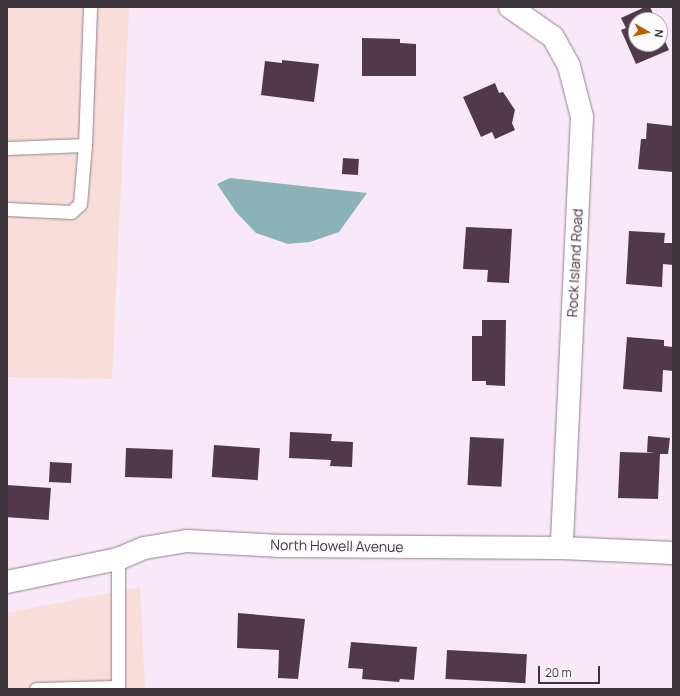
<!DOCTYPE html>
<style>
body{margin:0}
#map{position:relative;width:680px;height:696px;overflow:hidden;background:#f9e8f7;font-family:Manrope,sans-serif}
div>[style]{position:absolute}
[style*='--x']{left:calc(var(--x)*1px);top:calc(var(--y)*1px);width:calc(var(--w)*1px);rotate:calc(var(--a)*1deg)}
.commercial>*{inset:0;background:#f8ddd9}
.water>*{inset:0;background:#8bb2b8}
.building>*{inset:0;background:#513949;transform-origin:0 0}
.roads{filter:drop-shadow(0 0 1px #918290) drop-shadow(0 0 1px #918290)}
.lane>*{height:13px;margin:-6.5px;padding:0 6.5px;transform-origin:6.5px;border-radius:6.5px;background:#fff}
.street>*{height:22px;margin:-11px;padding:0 11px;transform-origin:11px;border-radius:11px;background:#fff}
span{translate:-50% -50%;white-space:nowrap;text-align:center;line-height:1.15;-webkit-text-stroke:4px #fdfafd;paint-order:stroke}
.street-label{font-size:14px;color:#3c353b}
.frame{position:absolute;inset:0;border:8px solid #3c353b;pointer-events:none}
.north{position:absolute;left:628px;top:12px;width:40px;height:40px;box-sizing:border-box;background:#fdfafd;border:1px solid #b0abaf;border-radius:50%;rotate:98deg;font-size:11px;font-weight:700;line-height:16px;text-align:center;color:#3c353b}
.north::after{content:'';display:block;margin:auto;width:14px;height:18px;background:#ba6000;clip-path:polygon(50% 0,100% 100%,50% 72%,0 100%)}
.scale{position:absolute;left:538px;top:666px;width:62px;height:18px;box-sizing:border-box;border:2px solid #3c353b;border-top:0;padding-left:5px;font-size:12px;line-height:14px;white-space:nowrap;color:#3c353b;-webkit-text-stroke:3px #fdfafd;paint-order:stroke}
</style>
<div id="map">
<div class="commercial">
<i style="clip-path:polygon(7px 7px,129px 7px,112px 379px,7px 377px)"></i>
<i style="clip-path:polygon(140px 587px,145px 689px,7px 689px,7px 613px)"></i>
</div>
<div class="water">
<i style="clip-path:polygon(230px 178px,367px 193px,339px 232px,310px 242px,288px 244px,256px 233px,236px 212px,217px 184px)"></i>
</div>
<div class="building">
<i style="clip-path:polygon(645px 7px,650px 7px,656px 20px,636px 20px,636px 44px,660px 44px,660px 30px,669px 50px,636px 64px,621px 30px,626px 28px,621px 18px)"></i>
<i style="clip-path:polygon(362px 38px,400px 39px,400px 43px,416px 44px,416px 76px,362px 76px)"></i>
<i style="clip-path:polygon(282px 60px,319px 64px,314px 102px,261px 95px,265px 61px,282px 63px)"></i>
<i style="clip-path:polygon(495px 83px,499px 93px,503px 92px,515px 110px,512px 123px,515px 130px,495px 139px,492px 132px,481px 137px,463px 97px)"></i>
<i style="clip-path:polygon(647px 123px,673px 126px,673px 172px,638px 169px,641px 139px,646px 139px)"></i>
<i style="left:343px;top:158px;width:16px;height:16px;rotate:4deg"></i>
<i style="clip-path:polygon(466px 227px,512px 229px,509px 283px,487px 282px,488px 270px,463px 269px)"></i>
<i style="clip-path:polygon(629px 231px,665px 233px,664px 243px,673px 243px,673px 265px,663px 264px,662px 287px,626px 284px)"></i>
<i style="clip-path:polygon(482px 320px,506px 320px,505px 386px,486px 385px,486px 381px,472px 381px,472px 336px,482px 336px)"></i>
<i style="clip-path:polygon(627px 337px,664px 340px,664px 346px,673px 347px,673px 371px,663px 370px,662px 392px,623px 389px)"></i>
<i style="clip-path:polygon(290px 432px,332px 434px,331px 441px,353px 442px,352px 467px,330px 466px,331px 460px,289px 458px)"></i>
<i style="clip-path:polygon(648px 436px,670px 438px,668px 454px,660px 454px,658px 499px,618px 498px,620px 452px,655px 453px,647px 452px)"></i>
<i style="left:470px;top:437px;width:34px;height:48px;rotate:3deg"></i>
<i style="left:214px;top:445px;width:46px;height:32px;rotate:4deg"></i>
<i style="left:126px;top:448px;width:47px;height:29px;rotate:2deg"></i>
<i style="left:50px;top:462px;width:22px;height:20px;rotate:3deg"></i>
<i style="left:7px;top:485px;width:44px;height:32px;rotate:4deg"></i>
<i style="clip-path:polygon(238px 613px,305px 619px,298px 679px,278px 678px,279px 650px,237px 648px)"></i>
<i style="clip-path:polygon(351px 642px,417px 647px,414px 680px,400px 679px,399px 682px,362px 679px,363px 669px,348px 668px)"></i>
<i style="left:447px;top:650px;width:80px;height:29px;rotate:3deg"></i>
</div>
<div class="roads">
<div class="lane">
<i style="--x:7;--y:148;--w:78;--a:-2.2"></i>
<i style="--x:85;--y:145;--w:138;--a:-87.9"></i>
<i style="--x:7;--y:209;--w:64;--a:2.7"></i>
<i style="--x:71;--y:212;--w:12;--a:-42"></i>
<i style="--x:80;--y:204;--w:59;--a:-85.2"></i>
<i style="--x:36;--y:689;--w:82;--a:-1.4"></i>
<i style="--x:118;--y:689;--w:130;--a:-90"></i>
</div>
<div class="street">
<i style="--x:510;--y:7;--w:52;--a:34.9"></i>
<i style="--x:553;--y:37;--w:33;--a:61"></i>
<i style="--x:569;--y:66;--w:53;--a:75.7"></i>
<i style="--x:582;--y:117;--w:431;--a:92.7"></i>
<i style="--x:7;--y:582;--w:113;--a:-11.7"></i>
<i style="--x:118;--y:559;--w:28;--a:-23"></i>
<i style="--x:144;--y:548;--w:44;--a:-9.2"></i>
<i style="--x:187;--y:541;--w:94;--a:3"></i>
<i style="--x:281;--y:546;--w:281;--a:0.4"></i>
<i style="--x:562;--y:548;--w:111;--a:2.6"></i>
</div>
</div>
<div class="street-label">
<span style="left:575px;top:263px;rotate:-87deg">Rock Island Road</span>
<span style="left:337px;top:546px;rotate:1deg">North Howell Avenue</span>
</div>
<div class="frame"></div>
<div class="north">N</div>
<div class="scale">20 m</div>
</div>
